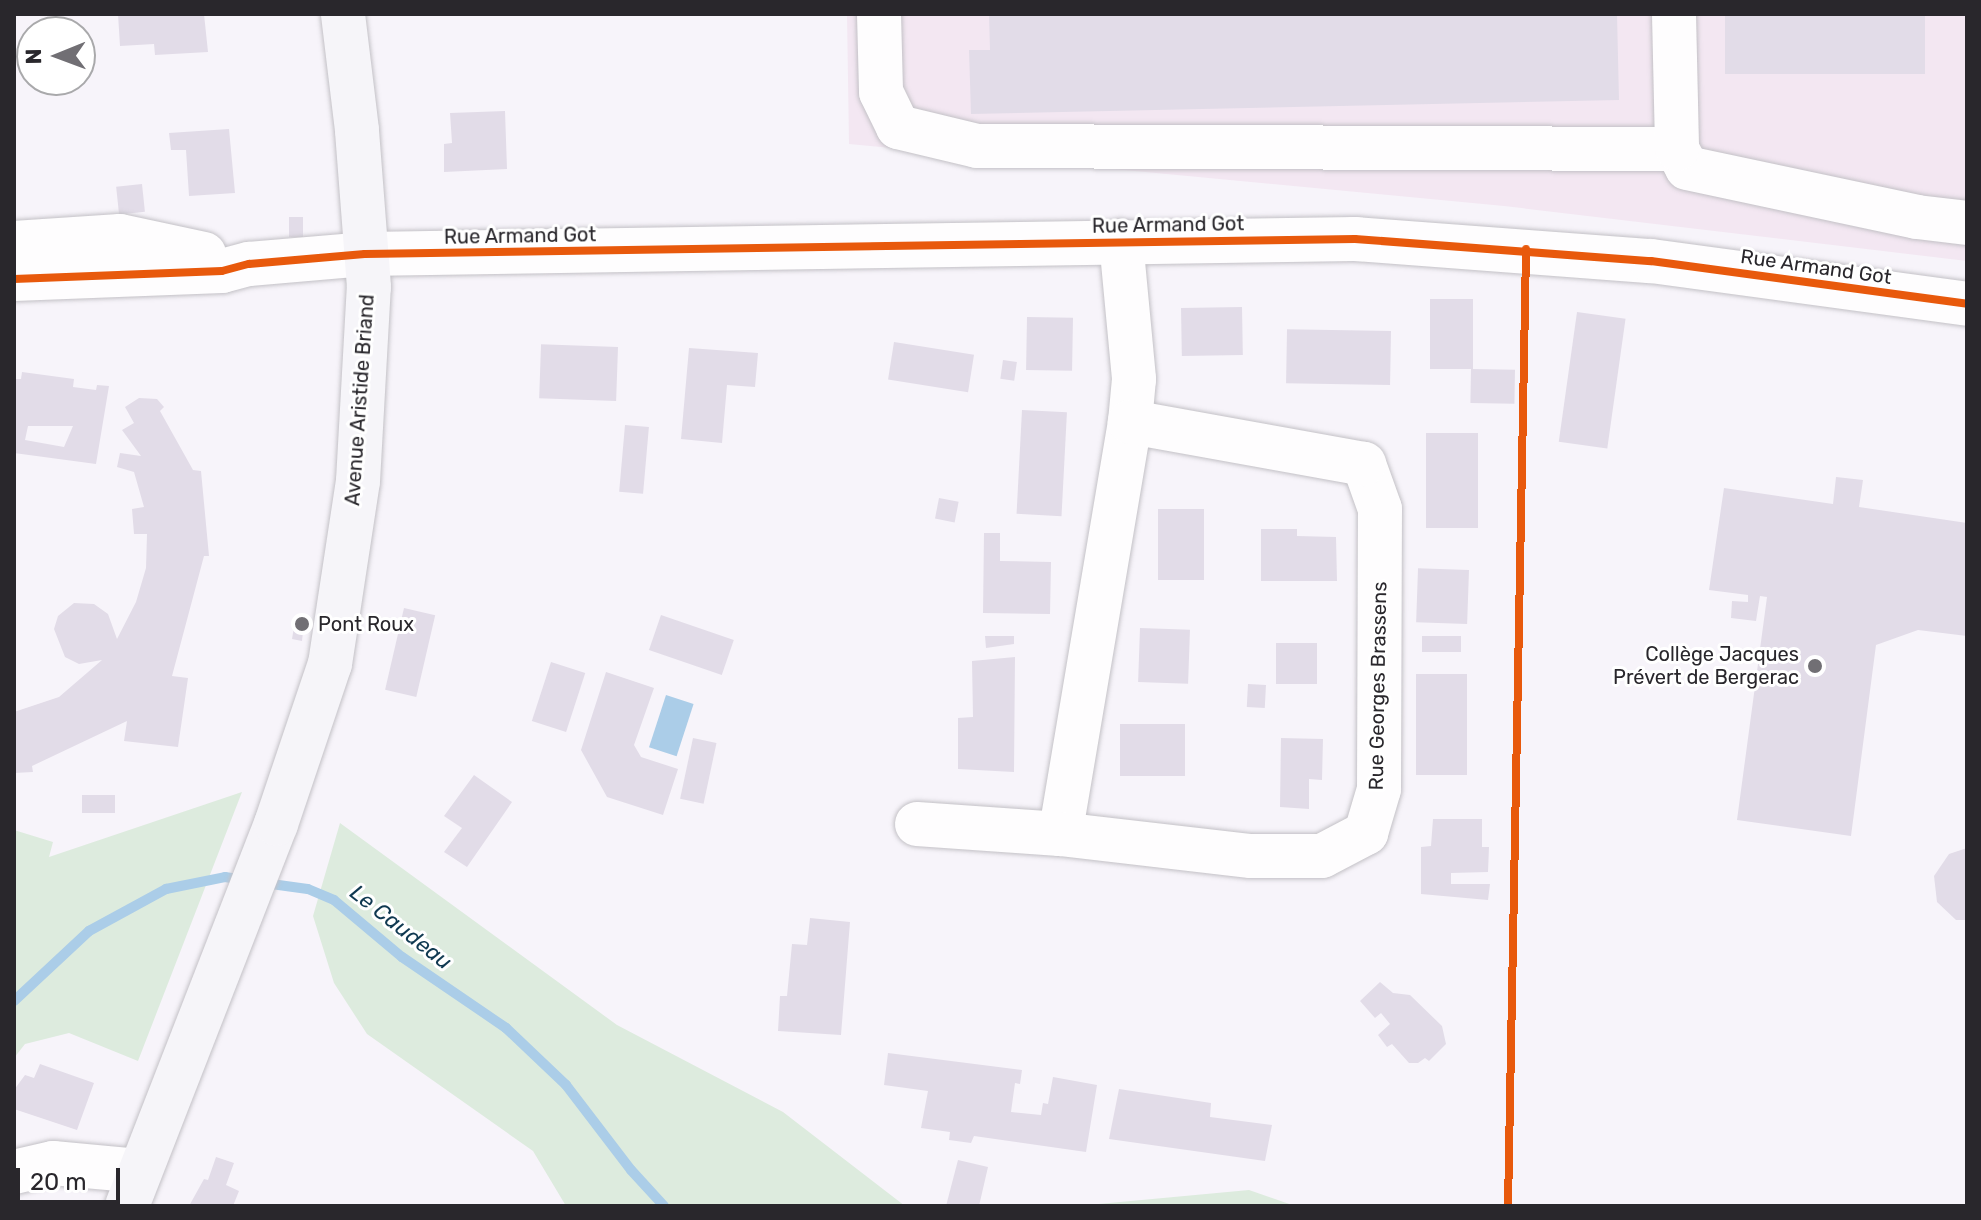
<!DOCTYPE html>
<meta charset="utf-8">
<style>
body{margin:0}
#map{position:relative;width:1981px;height:1220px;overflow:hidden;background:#f7f4fa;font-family:Rubik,sans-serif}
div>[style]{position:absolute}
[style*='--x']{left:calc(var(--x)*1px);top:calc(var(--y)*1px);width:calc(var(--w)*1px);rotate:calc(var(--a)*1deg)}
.industrial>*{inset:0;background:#f3e7f2}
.green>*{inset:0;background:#ddebde}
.water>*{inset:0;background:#abcde8;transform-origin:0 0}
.stream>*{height:10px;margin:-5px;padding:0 5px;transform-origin:5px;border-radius:5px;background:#abcde8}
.building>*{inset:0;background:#e2dce8;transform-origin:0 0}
.roads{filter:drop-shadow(0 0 2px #c3c1c6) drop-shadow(0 0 2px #c3c1c6)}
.minor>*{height:44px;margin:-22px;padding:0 22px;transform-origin:22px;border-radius:22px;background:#fefdfe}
.major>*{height:44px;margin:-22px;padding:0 22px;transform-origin:22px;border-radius:22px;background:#f6f5f9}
.cycleway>*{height:8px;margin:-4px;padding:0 4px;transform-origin:4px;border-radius:4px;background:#e8590c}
.dots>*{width:22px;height:22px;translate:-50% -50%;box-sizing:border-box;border:4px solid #fff;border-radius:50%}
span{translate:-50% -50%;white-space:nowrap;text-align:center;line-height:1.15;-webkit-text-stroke:6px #fff;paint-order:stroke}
.street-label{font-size:20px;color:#29272c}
.poi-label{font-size:20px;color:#29272c}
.left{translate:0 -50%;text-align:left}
.right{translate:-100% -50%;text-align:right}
.water-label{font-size:22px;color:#103951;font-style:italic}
.frame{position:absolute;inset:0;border:16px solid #29272c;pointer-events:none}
.north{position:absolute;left:16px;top:16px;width:80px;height:80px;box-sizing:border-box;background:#fff;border:2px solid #a9a9ab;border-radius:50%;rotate:269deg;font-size:22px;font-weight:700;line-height:32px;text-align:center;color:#29272c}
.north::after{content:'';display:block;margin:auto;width:28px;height:36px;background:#716f74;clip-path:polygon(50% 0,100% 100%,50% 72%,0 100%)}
.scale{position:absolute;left:16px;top:1168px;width:104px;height:36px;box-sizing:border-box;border:4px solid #29272c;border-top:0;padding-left:10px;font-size:24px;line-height:28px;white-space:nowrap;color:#29272c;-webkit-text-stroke:6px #fff;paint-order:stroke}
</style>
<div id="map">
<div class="industrial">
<i style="clip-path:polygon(847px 14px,1967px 14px,1967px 261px,1504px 206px,849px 144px)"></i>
</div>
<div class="green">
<i style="clip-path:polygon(242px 792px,138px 1061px,69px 1033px,25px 1044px,14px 1058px,14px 830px,53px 842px,49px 857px)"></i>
<i style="clip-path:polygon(340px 823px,617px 1025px,783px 1112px,905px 1206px,566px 1206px,533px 1151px,367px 1034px,334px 983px,313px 916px)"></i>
<i style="clip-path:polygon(1249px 1190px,1295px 1206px,1077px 1206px)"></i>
</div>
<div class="water">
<i style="left:666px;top:695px;width:29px;height:55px;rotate:18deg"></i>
</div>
<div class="stream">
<i style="--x:264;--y:883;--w:44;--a:7.8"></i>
<i style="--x:308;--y:889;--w:28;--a:23"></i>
<i style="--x:334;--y:900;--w:89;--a:40"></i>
<i style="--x:402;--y:957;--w:126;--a:34.3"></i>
<i style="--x:506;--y:1028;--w:83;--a:43.5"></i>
<i style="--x:566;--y:1085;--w:107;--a:52.6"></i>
<i style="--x:631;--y:1170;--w:49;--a:47.5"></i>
<i style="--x:14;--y:1001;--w:103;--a:-43"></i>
<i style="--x:89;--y:931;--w:88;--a:-28.6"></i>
<i style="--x:166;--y:889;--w:60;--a:-11.5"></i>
<i style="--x:225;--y:877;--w:19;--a:9"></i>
</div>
<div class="building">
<i style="clip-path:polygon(118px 14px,204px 14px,208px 52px,155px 55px,154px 44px,120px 46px)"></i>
<i style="clip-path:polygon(989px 14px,1617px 14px,1619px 100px,971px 114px,969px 50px,990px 50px)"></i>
<i style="left:1725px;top:14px;width:200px;height:60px"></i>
<i style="clip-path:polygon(505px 111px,507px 169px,444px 172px,444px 144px,452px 143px,450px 113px)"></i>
<i style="clip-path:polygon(229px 129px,235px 193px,189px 196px,186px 150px,171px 150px,169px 133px)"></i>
<i style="left:142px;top:184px;width:28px;height:26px;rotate:84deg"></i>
<i style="left:289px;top:217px;width:14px;height:20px"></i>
<i style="left:1430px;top:299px;width:43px;height:70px"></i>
<i style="left:1242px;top:307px;width:48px;height:61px;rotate:89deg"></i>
<i style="left:1577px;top:312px;width:49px;height:131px;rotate:8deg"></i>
<i style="left:1027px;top:317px;width:46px;height:53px;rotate:1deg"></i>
<i style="left:1391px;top:331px;width:54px;height:104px;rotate:91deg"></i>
<i style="left:894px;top:342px;width:81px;height:38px;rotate:9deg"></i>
<i style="left:618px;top:347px;width:54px;height:77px;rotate:92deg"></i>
<i style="clip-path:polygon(689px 348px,758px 353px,755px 387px,727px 385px,722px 443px,681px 439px)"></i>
<i style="left:1003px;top:360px;width:14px;height:19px;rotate:8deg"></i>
<i style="left:1471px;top:369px;width:44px;height:34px;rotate:1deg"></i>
<i style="clip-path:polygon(evenodd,22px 372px,74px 379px,73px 387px,96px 390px,97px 385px,109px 386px,96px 464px,14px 453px,14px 379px,21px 379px,22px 372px,28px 426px,73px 426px,64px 447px,25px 440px,28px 426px)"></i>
<i style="clip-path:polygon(139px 398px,157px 399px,164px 407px,160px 411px,193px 470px,201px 471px,209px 556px,204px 556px,172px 676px,188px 678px,178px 747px,124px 741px,127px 721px,32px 766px,33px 772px,14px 773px,14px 712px,59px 697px,102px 660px,79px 664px,65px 657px,54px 629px,58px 616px,74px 603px,94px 604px,108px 614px,117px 639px,136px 602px,146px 568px,147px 534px,134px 534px,132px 509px,144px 507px,134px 472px,117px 467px,120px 453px,141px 456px,122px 430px,134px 423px,125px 407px)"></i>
<i style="left:1022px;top:410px;width:45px;height:104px;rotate:3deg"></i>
<i style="left:625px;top:425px;width:24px;height:67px;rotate:5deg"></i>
<i style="left:1426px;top:433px;width:52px;height:95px"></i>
<i style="clip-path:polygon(1836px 477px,1863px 480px,1859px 507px,1967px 523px,1967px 636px,1918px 630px,1876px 645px,1851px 836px,1737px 820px,1767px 597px,1760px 596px,1756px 621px,1731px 618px,1732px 601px,1748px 602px,1748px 595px,1709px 590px,1724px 488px,1833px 504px)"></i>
<i style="left:939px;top:498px;width:20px;height:21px;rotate:11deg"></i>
<i style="left:1158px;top:509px;width:46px;height:71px"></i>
<i style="clip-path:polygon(1261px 529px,1297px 529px,1297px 536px,1336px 537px,1337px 581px,1261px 581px)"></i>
<i style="clip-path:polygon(984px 533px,1000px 533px,1000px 561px,1051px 562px,1050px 614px,983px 613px)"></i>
<i style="left:1469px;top:570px;width:54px;height:51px;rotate:92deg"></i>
<i style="left:404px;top:608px;width:32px;height:84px;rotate:13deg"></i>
<i style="left:661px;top:615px;width:77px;height:37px;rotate:19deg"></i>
<i style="clip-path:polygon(295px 621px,304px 622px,302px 641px,292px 639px)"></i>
<i style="left:1140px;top:628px;width:50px;height:54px;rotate:2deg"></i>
<i style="clip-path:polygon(985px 636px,1014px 636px,1014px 644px,986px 648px)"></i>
<i style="left:1422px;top:636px;width:39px;height:16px"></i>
<i style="left:1276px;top:643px;width:41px;height:41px"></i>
<i style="clip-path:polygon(1015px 657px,1014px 772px,958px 769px,958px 718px,973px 717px,972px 661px)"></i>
<i style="left:551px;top:662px;width:36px;height:62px;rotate:18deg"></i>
<i style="clip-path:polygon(606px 672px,654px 688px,634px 745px,641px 757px,678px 769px,663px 815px,607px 797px,581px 750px)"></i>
<i style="left:1416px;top:674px;width:51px;height:101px"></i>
<i style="left:1248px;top:684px;width:18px;height:23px;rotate:3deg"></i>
<i style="left:1185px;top:724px;width:52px;height:65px;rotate:90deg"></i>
<i style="left:693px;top:738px;width:24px;height:62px;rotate:12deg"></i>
<i style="clip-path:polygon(1281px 738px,1323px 739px,1322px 780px,1309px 779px,1309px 809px,1280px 807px)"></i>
<i style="clip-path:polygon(474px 775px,512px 802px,467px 867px,444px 852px,462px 828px,444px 816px)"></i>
<i style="left:82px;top:795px;width:33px;height:18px"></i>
<i style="clip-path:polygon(1433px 819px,1482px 819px,1482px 847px,1489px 847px,1488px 872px,1451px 873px,1451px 884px,1490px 884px,1488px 900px,1421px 894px,1421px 847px,1431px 846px)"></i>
<i style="clip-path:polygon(1967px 848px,1967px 920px,1956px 920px,1937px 902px,1934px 876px,1949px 854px)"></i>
<i style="clip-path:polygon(810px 918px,850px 922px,841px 1035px,778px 1031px,780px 996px,787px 996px,792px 944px,807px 945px)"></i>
<i style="clip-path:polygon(1380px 982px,1393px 993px,1410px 995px,1442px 1026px,1446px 1044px,1429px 1061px,1425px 1058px,1418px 1063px,1409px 1063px,1392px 1044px,1387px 1047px,1378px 1035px,1390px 1024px,1381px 1013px,1375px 1018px,1360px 1001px)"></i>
<i style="clip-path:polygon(888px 1053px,1022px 1070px,1020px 1084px,1015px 1083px,1011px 1112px,1041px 1115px,1043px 1103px,1048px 1104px,1053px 1077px,1097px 1085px,1086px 1152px,974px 1136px,971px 1143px,949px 1140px,950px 1132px,921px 1128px,928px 1091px,884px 1085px)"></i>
<i style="clip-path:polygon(40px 1064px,94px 1083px,77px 1130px,14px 1109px,14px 1090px,25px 1075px,34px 1078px)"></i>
<i style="clip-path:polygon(1119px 1089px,1211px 1103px,1210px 1117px,1272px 1125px,1265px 1161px,1109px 1139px)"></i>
<i style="clip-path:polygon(216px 1157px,234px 1163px,226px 1185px,239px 1191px,233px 1206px,189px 1206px,204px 1179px,208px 1180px)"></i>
<i style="clip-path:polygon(958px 1160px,988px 1167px,979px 1206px,946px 1206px)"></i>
</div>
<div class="roads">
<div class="minor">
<i style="--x:879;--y:14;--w:78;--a:88.5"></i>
<i style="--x:881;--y:92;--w:39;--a:64"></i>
<i style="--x:898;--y:127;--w:81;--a:13.5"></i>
<i style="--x:977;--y:146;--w:700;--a:0.25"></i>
<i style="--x:1677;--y:149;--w:21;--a:62"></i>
<i style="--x:1687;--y:168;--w:235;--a:12"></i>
<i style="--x:1917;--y:217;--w:50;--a:6.8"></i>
<i style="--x:1674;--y:14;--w:135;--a:88.7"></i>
<i style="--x:1121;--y:241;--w:139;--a:84.6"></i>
<i style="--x:1134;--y:379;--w:43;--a:95.3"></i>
<i style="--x:1130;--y:422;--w:418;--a:99.6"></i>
<i style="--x:1060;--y:834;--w:192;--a:6.6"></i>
<i style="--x:1251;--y:856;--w:71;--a:0"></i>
<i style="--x:1322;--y:856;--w:50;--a:-27.6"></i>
<i style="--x:1366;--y:833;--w:46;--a:-73.5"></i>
<i style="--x:1379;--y:789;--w:280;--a:-89.8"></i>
<i style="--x:1380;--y:509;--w:48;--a:-109.6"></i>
<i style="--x:1364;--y:464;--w:238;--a:-169.8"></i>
<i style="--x:14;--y:243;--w:106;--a:-3.8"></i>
<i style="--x:120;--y:236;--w:86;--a:12.1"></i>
<i style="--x:14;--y:279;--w:208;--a:-2.2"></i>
<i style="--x:222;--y:271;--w:28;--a:-15"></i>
<i style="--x:249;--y:264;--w:116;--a:-4.9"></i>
<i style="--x:365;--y:254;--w:990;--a:-0.87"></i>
<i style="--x:1355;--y:239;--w:297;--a:4.3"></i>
<i style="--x:1651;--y:261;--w:319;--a:7.7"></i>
<i style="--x:917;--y:824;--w:143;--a:4"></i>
<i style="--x:14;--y:1172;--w:40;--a:-13"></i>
<i style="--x:53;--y:1163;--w:86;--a:5.3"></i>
</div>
<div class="major">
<i style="--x:127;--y:1206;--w:410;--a:-68.7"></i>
<i style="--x:276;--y:824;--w:169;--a:-71.4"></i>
<i style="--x:330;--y:664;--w:185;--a:-81.3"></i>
<i style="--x:358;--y:481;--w:194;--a:-86.8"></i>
<i style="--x:369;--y:287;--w:157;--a:-94.4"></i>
<i style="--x:357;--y:130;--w:117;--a:-96.9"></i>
</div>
</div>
<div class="cycleway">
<i style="--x:14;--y:279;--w:208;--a:-2.2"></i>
<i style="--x:222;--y:271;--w:28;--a:-15"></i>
<i style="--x:249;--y:264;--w:116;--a:-4.9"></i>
<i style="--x:365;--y:254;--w:990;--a:-0.87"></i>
<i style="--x:1355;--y:239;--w:297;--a:4.3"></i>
<i style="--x:1651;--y:261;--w:319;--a:7.7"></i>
<i style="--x:1508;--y:1206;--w:957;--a:-88.92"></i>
</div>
<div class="dots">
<i style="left:302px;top:624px;background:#716f74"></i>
<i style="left:1815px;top:666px;background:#716f74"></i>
</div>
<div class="street-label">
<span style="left:1168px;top:225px;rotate:-1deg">Rue Armand Got</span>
<span style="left:520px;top:236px;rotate:-1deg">Rue Armand Got</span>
<span style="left:1816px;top:267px;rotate:8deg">Rue Armand Got</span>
<span style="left:360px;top:400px;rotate:-86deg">Avenue Aristide Briand</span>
<span style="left:1378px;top:686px;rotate:-89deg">Rue Georges Brassens</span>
</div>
<div class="poi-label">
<span class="left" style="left:318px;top:624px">Pont Roux</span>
<span class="right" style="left:1799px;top:666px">Collège Jacques<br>Prévert de Bergerac</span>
</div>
<div class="water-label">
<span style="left:401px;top:927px;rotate:38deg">Le Caudeau</span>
</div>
<div class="frame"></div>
<div class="north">N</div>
<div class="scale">20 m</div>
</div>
